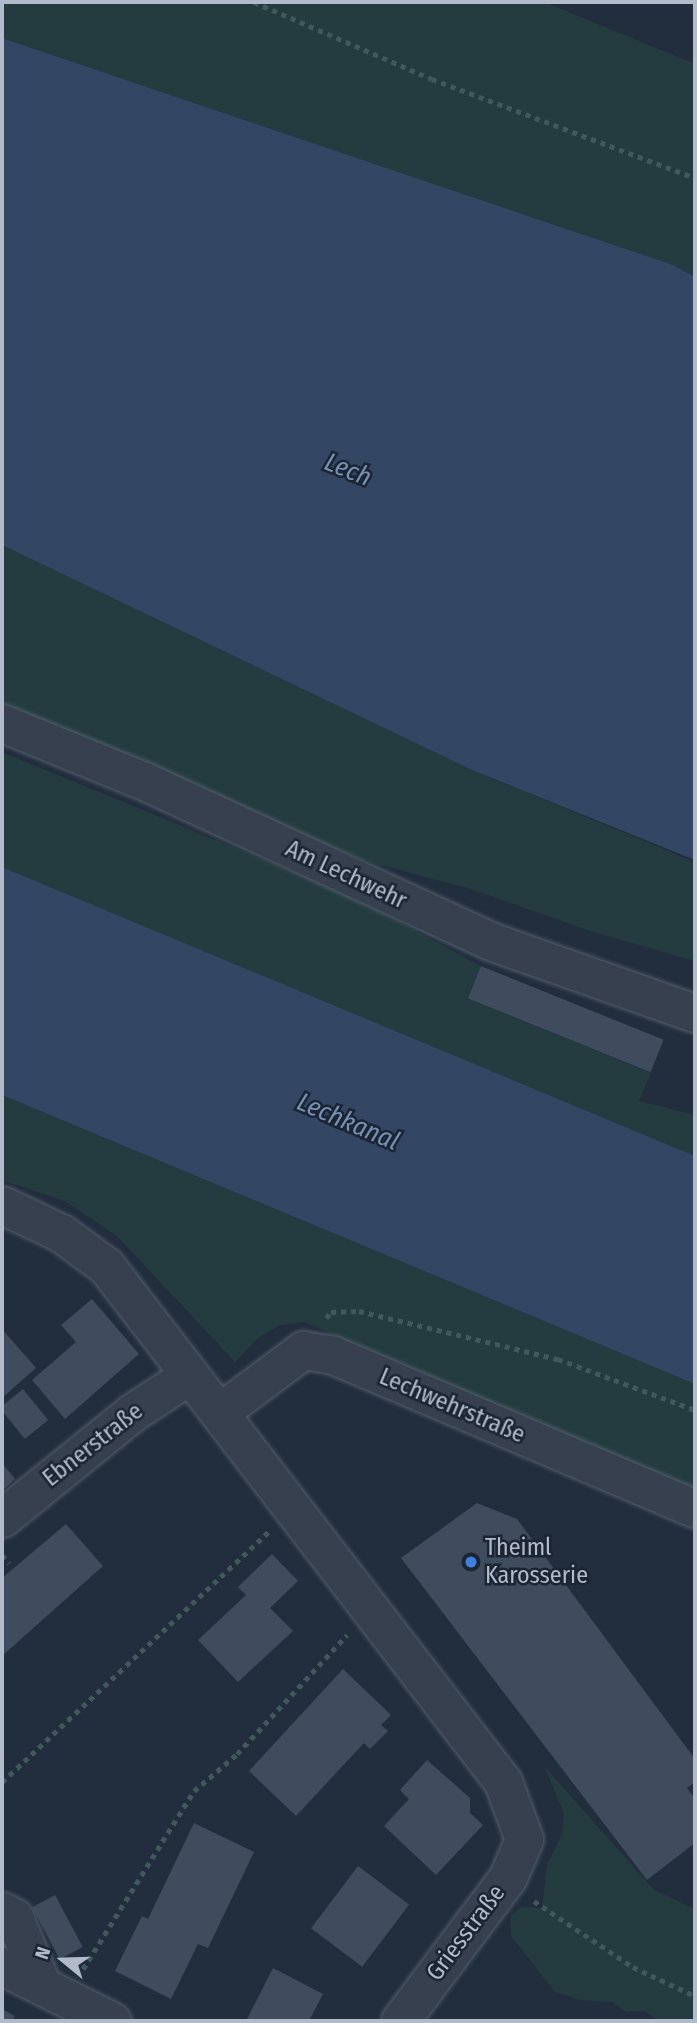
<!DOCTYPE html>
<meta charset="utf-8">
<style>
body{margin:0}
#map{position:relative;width:697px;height:2023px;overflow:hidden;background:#222e3e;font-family:"Fira Sans Condensed",sans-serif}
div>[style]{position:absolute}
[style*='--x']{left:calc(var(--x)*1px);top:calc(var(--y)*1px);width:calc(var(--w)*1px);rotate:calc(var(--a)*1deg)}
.green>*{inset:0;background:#243c3f}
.water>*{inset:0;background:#334765}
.building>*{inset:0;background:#3e4c5e;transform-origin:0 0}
.path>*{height:4.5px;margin-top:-2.25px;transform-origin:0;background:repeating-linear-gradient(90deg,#42595c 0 5px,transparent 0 10px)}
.roads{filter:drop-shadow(0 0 2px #545e6c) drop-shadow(0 0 2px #545e6c)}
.minor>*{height:37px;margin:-18.5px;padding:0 18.5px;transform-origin:18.5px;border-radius:18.5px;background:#36404e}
.dots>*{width:19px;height:19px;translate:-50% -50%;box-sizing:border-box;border:4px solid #1b2533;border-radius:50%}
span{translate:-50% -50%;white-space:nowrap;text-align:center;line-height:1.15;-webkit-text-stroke:5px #1b2533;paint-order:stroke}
.street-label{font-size:24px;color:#b2bbc9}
.poi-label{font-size:24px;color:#b2bbc9}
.left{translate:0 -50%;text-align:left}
.water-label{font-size:26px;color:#7890b3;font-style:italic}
.frame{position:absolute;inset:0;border:4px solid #b2bbc9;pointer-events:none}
.north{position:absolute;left:28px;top:1925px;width:70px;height:70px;-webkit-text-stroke:5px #1b2533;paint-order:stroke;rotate:289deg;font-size:19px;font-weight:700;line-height:28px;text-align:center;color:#b2bbc9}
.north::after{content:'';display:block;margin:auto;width:24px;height:32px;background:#b2bbc9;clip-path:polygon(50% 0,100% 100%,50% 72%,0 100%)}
</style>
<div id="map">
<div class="green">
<i style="clip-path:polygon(2px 2px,544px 2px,695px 64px,695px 277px,673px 265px,2px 38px)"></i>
<i style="clip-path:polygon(2px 545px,472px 770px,695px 862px,695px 961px,593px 932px,471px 889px,366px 861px,2px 712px)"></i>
<i style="clip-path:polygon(2px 752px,345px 893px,481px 966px,468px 999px,651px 1073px,639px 1101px,695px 1115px,695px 1156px,2px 867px)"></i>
<i style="clip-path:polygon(2px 1095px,695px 1384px,695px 1491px,304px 1322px,280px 1325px,258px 1338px,235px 1362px,117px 1236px,65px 1201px,2px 1180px)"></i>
<i style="clip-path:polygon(545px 1767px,654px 1890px,695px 1909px,695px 2021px,659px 2021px,645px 2011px,626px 2012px,612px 2002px,580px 2000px,555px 1992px,511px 1936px,511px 1916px,521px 1907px,542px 1908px,547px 1865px,562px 1834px,564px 1814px)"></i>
</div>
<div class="water">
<i style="clip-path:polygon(2px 38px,673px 265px,695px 277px,695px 860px,472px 770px,2px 545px)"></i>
<i style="clip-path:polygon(2px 867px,695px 1156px,695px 1384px,2px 1095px)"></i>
</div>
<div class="building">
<i style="left:481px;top:966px;width:197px;height:35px;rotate:22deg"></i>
<i style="clip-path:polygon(92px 1299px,139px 1354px,65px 1419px,32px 1380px,76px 1342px,61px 1325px)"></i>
<i style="clip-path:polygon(2px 1329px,36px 1368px,2px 1398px)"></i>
<i style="left:23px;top:1389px;width:40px;height:30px;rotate:51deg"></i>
<i style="clip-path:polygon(2px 1463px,15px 1479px,2px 1491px)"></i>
<i style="clip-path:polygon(477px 1503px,517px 1519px,695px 1759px,695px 1782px,687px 1788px,695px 1799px,695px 1843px,647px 1880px,401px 1558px)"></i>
<i style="clip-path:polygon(66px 1524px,103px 1566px,2px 1656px,2px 1578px)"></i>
<i style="clip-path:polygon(272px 1554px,298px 1581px,270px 1608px,293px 1631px,238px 1682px,198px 1640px,246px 1595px,238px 1587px)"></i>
<i style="clip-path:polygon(343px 1669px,391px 1715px,381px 1725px,388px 1731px,370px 1749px,364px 1743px,296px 1816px,249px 1771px)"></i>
<i style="clip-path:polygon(427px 1760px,470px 1798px,470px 1813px,483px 1825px,436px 1875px,384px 1826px,409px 1799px,400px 1790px)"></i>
<i style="clip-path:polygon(194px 1823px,254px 1852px,208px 1948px,198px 1944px,171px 1999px,115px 1971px,142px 1916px,148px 1919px)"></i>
<i style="left:358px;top:1866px;width:64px;height:78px;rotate:37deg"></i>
<i style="left:55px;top:1895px;width:59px;height:26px;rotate:62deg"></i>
<i style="clip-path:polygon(273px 1968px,323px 1994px,309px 2021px,246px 2021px)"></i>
<i style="clip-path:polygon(2px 2009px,15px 2016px,12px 2021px,2px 2021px)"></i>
</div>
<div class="path">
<i style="--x:254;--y:2;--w:194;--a:23.4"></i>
<i style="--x:432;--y:79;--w:281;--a:20.6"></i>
<i style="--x:326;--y:1318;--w:8;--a:-50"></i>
<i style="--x:331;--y:1312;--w:28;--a:-2"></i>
<i style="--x:359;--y:1311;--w:205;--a:13.6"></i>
<i style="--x:558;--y:1359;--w:146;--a:20.4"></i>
<i style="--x:2;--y:1555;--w:11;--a:49"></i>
<i style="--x:2;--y:1782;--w:366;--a:-43.2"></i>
<i style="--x:534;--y:1901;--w:119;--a:33.7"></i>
<i style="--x:633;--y:1967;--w:68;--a:25.1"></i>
<i style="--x:83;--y:1969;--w:210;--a:-58.1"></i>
<i style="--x:194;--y:1791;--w:57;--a:-40.7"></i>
<i style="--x:237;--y:1754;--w:162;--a:-47.3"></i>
</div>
<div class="roads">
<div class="minor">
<i style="--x:2;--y:723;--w:151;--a:22.2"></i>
<i style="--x:142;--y:780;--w:383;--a:24.8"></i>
<i style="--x:490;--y:941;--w:217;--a:19.4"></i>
<i style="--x:2;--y:1205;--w:65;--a:25.4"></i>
<i style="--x:61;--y:1233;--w:56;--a:36.3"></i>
<i style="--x:106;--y:1266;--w:651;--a:52.43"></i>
<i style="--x:503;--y:1782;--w:61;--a:69.8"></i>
<i style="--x:524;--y:1839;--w:41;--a:112.8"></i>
<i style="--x:508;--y:1877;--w:180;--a:126.9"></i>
<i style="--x:220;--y:1412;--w:104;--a:-36.8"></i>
<i style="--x:303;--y:1350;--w:30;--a:9"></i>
<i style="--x:333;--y:1355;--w:393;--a:23"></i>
<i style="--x:2;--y:1518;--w:169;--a:-39"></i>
<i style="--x:133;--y:1412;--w:66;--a:-33.2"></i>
<i style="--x:2;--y:1911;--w:13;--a:27"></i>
<i style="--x:14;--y:1917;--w:74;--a:67.9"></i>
<i style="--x:2;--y:1966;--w:123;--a:26.6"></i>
</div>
</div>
<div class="dots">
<i style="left:471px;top:1562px;background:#3f7fe0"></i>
</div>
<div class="street-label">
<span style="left:346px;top:875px;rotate:25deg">Am Lechwehr</span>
<span style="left:452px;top:1406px;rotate:23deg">Lechwehrstraße</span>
<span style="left:93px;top:1445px;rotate:-38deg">Ebnerstraße</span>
<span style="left:466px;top:1933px;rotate:-53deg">Griesstraße</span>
</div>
<div class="poi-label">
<span class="left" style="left:485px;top:1562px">Theiml<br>Karosserie</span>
</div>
<div class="water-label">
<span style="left:348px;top:470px;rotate:22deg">Lech</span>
<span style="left:348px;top:1122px;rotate:23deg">Lechkanal</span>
</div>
<div class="frame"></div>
<div class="north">N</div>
</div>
